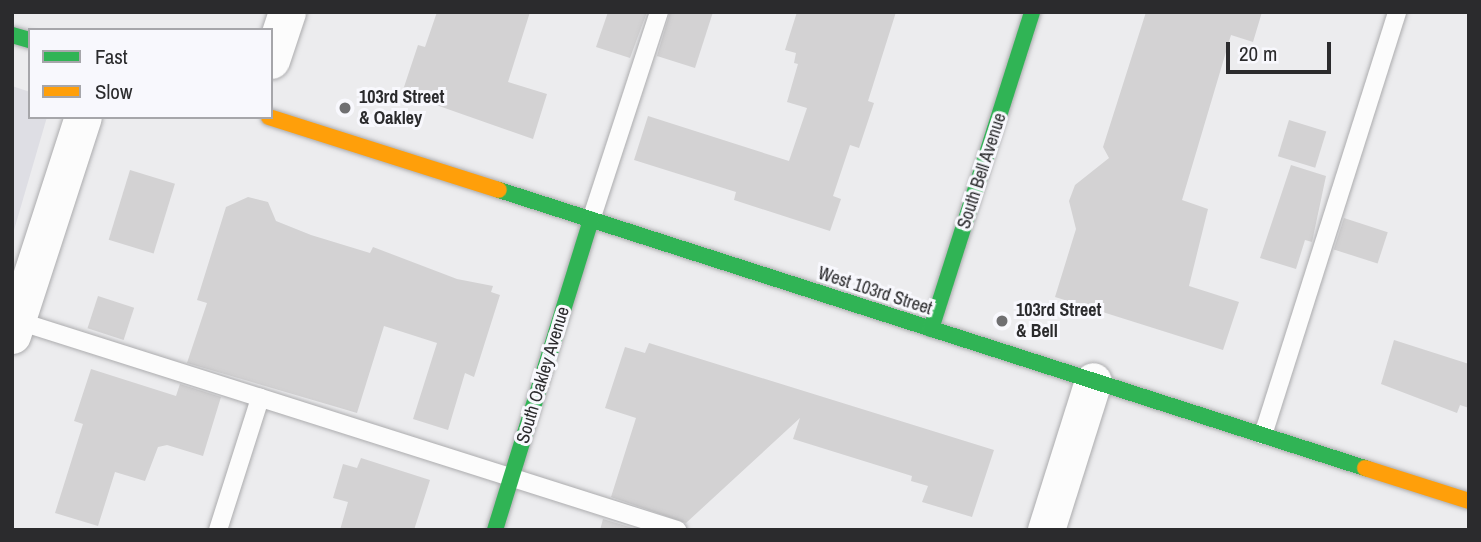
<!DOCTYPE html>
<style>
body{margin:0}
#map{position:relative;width:1481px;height:542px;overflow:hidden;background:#ececee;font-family:"Archivo Narrow",sans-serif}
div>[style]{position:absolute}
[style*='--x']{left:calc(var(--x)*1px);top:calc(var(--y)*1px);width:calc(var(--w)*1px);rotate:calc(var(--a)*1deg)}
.built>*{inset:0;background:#dedee4}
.building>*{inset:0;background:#d3d2d3;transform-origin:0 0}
.roads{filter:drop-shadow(0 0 2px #acacae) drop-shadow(0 0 2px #acacae)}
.lane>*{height:18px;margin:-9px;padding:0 9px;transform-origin:9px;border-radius:9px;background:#fcfcfc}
.street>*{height:37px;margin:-18.5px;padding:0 18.5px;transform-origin:18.5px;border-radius:18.5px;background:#fcfcfc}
.fast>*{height:16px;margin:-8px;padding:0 8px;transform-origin:8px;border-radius:8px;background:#30b455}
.slow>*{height:16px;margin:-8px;padding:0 8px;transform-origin:8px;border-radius:8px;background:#ff9f0a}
.dots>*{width:19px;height:19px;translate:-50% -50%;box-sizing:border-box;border:4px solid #f8f8fd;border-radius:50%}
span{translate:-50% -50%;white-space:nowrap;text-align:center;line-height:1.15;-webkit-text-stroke:6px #f8f8fd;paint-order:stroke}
.poi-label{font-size:18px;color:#2b2b2d;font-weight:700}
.left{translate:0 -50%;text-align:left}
.street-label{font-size:18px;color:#2b2b2d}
.frame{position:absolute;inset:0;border:14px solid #2b2b2d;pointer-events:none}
.legend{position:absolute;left:28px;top:28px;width:245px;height:91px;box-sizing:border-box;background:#f8f8fd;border:2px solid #a6a6aa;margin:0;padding:9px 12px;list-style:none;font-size:21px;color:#2b2b2d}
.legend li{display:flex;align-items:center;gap:14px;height:35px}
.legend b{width:35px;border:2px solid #a6a6aa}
.scale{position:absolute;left:1226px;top:42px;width:105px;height:32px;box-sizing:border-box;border:4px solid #2b2b2d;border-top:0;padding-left:9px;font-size:21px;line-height:24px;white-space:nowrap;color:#2b2b2d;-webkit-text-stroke:5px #f8f8fd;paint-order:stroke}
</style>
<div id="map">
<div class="built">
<i style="clip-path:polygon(12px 86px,30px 92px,30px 117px,47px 117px,12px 237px)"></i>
</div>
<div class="building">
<i style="clip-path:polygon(437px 12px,530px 12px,508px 82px,547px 94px,533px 139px,402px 93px,418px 45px,425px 47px)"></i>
<i style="clip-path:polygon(608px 12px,647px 12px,630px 58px,596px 47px)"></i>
<i style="clip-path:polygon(670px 12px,713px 12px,695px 68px,657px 56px)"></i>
<i style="clip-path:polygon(797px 12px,896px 12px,868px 101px,874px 103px,859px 148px,850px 145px,833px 196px,841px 199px,830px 231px,734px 200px,736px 192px,634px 160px,648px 116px,789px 161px,807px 108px,787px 102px,798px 64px,794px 63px,796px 53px,785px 50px)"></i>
<i style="clip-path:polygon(1146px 12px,1262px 12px,1253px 42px,1231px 35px,1182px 200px,1208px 209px,1189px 286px,1239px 302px,1223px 350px,1055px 297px,1076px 229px,1069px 201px,1075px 185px,1109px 158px,1103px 147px)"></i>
<i style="left:1289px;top:120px;width:39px;height:38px;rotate:17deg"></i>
<i style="clip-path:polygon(1291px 165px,1326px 176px,1312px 242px,1305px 240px,1296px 269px,1260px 258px)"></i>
<i style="left:130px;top:170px;width:47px;height:73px;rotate:17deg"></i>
<i style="clip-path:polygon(248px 197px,268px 202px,276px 221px,311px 235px,370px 253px,373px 247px,457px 279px,493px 286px,491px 292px,500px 295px,474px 377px,465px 373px,448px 430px,413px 419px,437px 343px,384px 326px,357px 413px,187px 363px,207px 303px,197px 300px,226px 207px)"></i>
<i style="left:1344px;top:218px;width:46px;height:33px;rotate:18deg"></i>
<i style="left:98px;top:296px;width:38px;height:34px;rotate:18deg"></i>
<i style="clip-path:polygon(1394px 340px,1469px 364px,1469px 408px,1460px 405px,1457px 413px,1381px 384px)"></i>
<i style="clip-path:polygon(649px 343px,994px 450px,972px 517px,922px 502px,928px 486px,911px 481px,912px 476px,793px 439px,800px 418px,686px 523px,611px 497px,636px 418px,605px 408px,625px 347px,645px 353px)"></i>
<i style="clip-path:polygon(91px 369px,176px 396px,180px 384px,221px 397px,203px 456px,167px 445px,158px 447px,145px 481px,115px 472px,98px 526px,55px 513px,83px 424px,74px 421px)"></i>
<i style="clip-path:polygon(361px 458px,430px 480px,414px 530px,340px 530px,348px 502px,333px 498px,343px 464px,357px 468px)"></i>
<i style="clip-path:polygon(603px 519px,639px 530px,600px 530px)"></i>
</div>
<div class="roads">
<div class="lane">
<i style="--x:591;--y:220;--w:219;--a:-71.9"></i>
<i style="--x:12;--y:319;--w:698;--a:17.6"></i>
<i style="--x:1263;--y:435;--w:444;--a:-72.4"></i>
<i style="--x:218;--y:530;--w:139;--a:-72.3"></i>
</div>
<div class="street">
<i style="--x:271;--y:60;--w:51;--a:-71.6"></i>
<i style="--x:12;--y:335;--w:229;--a:-72"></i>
<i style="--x:1046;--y:530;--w:156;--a:-72.5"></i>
</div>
<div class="fast">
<i style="--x:12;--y:35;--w:19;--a:16"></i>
<i style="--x:499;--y:190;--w:910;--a:17.8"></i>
<i style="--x:931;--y:329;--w:333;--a:-72.3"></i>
<i style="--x:495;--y:530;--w:325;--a:-72.8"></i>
</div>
<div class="slow">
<i style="--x:269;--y:117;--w:241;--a:17.6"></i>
<i style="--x:1365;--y:468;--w:109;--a:17.6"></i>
</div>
</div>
<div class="dots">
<i style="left:345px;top:108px;background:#6f6f71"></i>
<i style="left:1002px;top:321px;background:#6f6f71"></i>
</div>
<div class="poi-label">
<span class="left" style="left:359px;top:108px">103rd Street<br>&amp; Oakley</span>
<span class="left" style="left:1016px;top:321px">103rd Street<br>&amp; Bell</span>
</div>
<div class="street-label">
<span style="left:982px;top:171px;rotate:-72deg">South Bell Avenue</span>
<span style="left:875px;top:291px;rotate:18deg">West 103rd Street</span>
<span style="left:543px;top:375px;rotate:-73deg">South Oakley Avenue</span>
</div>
<div class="frame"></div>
<ul class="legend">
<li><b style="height:9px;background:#30b455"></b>Fast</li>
<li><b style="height:9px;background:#ff9f0a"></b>Slow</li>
</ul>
<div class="scale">20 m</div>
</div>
